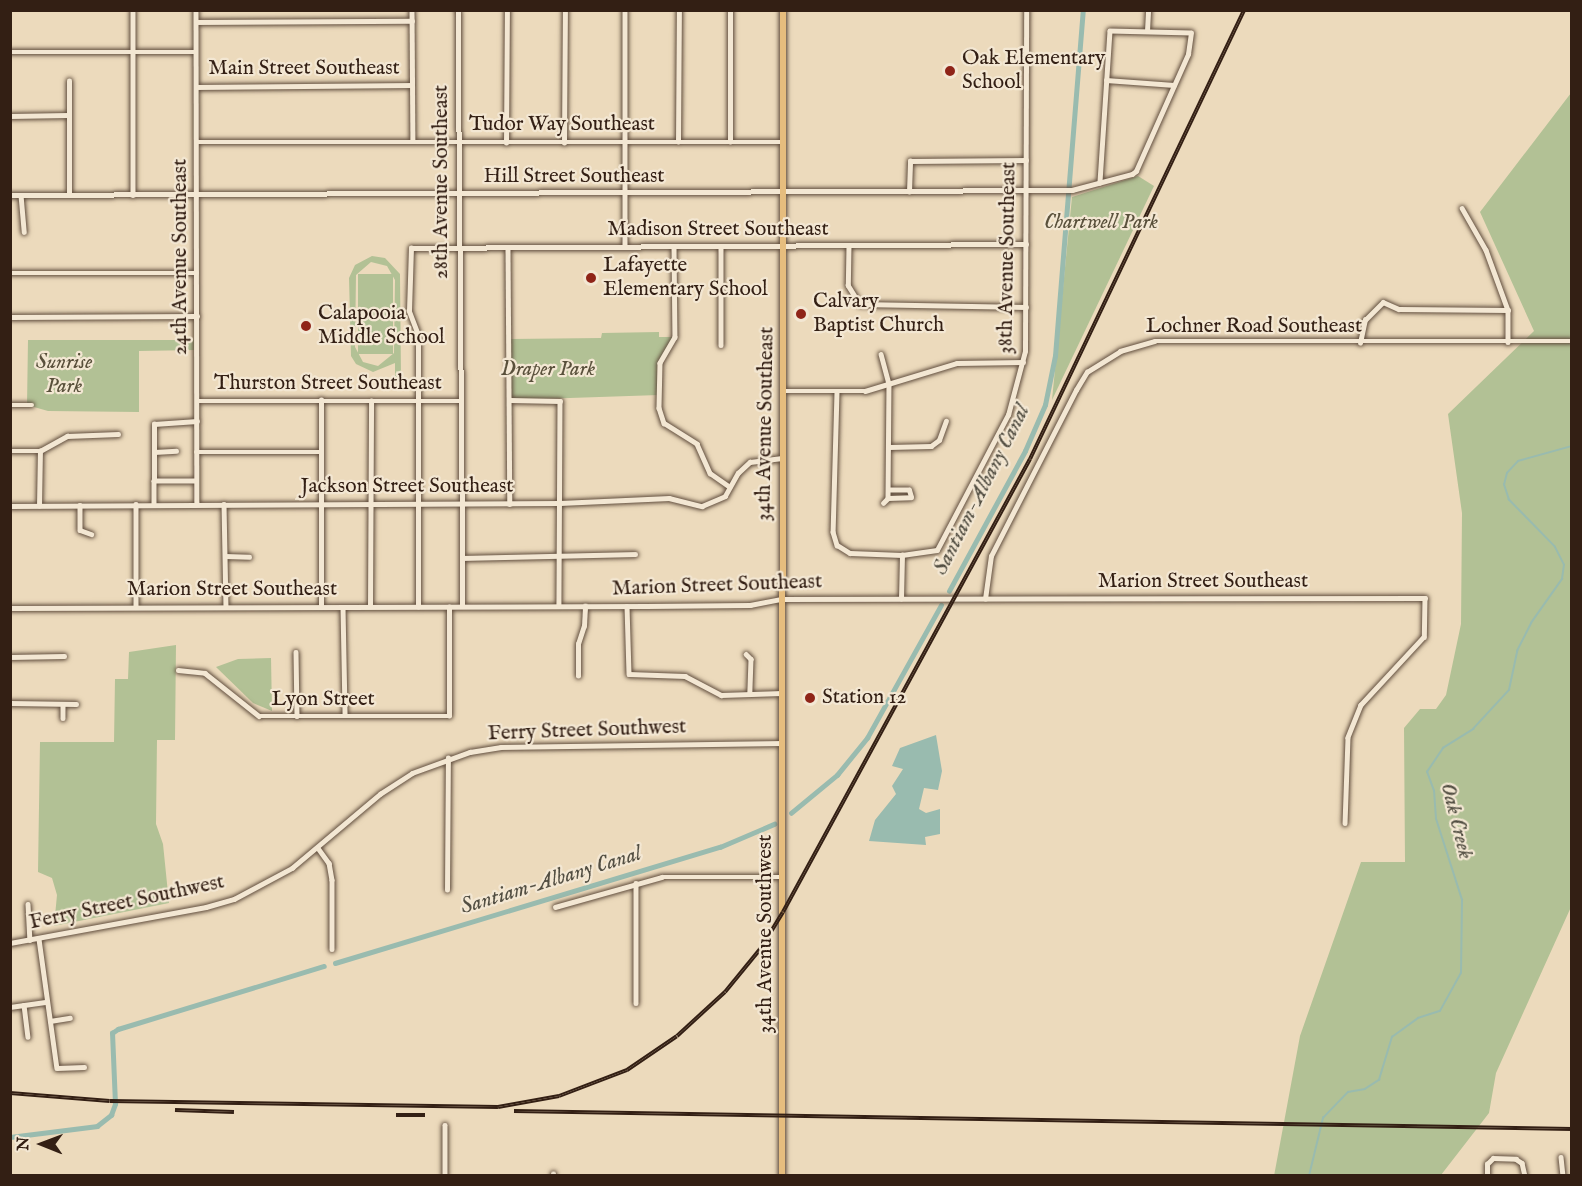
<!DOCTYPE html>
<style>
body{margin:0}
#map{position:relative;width:1582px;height:1186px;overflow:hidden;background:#ecdabc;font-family:"IM FELL English",serif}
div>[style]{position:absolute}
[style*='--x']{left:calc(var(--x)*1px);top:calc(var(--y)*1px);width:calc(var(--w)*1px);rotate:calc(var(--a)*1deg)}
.green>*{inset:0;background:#b2c195;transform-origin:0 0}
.water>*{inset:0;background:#99bbaf}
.stream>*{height:1.5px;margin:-0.75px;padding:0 0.75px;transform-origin:0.75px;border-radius:0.75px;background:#99bbaf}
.canal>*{height:4.5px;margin:-2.25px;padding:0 2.25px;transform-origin:2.25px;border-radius:2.25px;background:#99bbaf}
.roads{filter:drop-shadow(0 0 2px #614e3e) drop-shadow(0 0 2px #614e3e)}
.minor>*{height:4.5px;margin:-2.25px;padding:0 2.25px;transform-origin:2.25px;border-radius:2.25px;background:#f3e7d3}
.major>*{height:6px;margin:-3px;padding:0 3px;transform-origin:3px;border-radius:3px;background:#e6bd7e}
.rail>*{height:4px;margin-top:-2px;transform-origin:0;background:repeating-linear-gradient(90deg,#f3e7d3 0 4.5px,#331f14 0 9px);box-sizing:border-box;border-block:2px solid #331f14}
.dots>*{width:16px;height:16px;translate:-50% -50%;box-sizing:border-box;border:3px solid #f3e7d3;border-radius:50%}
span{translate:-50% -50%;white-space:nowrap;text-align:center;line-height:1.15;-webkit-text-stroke:4.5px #f3e7d3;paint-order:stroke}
.poi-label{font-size:21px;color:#331f14}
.left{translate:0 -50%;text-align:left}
.street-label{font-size:21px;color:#331f14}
.park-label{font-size:21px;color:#59503b;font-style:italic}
.water-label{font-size:22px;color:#524e42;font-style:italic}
.frame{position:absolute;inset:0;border:12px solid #331f14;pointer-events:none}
.north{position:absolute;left:12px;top:1114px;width:60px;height:60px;-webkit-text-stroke:4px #f3e7d3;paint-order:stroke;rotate:271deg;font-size:16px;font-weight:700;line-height:24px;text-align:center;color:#331f14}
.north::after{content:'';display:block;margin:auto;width:21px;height:27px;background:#331f14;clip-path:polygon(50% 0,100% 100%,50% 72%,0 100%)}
</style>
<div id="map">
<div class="green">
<i style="clip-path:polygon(1571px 93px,1571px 907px,1496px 1073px,1489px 1113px,1441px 1175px,1274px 1176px,1300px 1036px,1361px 862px,1405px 862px,1404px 728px,1420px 709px,1436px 709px,1446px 695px,1461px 624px,1462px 513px,1448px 414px,1534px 331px,1480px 212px)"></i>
<i style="clip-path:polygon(1138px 176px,1154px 186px,1052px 400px,1072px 197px)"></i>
<i style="clip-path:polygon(evenodd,372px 256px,385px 258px,400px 274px,401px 377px,395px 377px,395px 363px,373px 372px,356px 364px,351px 356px,349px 278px,355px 265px,372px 256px,371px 262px,387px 266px,395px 280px,394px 353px,378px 366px,363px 362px,355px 347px,356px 275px,371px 262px)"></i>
<i style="left:393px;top:274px;width:80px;height:35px;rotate:90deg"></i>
<i style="clip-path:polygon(659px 332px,659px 337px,675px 337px,660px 363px,659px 395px,510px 400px,510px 339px,601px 338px,602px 333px)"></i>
<i style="clip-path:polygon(28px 340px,197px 340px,197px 350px,139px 351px,139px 412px,48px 411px,27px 405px)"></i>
<i style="clip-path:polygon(176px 645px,175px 740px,157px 740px,156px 824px,163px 844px,169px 903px,54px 926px,57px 895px,52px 878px,38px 872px,40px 742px,114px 742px,115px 679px,128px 679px,129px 652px)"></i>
<i style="clip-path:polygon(271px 658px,272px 711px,253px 703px,216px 667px,238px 659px)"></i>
</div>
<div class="water">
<i style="clip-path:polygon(936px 735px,942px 771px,938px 790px,924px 788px,919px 809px,926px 813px,940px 809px,940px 834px,925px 837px,926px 845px,869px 841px,875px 820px,896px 794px,892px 786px,903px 769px,892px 766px,900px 748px)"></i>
</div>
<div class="stream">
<i style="--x:1309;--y:1176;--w:60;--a:-76.4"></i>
<i style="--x:1323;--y:1118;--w:36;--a:-46"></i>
<i style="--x:1348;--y:1092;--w:17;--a:-10"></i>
<i style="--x:1365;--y:1089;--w:17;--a:-33"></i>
<i style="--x:1379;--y:1080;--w:45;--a:-73.2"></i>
<i style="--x:1392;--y:1037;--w:32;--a:-36"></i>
<i style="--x:1418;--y:1018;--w:23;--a:-18"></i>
<i style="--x:1440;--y:1011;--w:43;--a:-61.1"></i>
<i style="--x:1461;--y:973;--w:73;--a:-89.2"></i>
<i style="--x:1462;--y:900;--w:85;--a:-107.8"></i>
<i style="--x:1436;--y:819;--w:28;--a:-94"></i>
<i style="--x:1434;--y:791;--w:20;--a:-110"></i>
<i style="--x:1427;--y:772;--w:29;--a:-56"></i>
<i style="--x:1443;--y:748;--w:36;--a:-32"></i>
<i style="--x:1473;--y:729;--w:53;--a:-47.3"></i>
<i style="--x:1509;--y:690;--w:40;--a:-78"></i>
<i style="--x:1517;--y:651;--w:31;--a:-63"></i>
<i style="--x:1531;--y:623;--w:54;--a:-54.8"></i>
<i style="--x:1562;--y:579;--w:14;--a:-82"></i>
<i style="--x:1564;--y:565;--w:20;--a:-117"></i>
<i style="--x:1555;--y:547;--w:66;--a:-134.4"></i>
<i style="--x:1509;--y:500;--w:16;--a:-108"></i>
<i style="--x:1504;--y:485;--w:12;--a:-76"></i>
<i style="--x:1507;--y:473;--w:16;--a:-47"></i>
<i style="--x:1518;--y:461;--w:56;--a:-15.5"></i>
</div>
<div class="canal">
<i style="--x:949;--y:591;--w:159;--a:-61.5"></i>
<i style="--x:1025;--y:451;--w:50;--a:-66.5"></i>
<i style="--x:1045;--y:405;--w:50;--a:-78.5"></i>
<i style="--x:1055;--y:356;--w:347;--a:-85.4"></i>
<i style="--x:791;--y:813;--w:60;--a:-39.6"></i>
<i style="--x:837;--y:775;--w:48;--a:-51"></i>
<i style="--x:867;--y:738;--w:152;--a:-60.9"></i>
<i style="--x:335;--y:963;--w:402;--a:-16.8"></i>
<i style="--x:720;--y:847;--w:59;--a:-23.1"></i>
<i style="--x:10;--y:1137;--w:88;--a:-7.2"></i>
<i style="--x:97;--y:1126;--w:18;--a:-38"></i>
<i style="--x:111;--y:1115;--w:12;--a:-70"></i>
<i style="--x:115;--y:1104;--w:71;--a:-92.4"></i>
<i style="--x:112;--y:1033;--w:7;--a:-34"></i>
<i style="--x:118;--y:1029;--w:215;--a:-17"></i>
</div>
<div class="roads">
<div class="minor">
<i style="--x:133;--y:10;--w:185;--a:90"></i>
<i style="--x:196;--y:10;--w:493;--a:89.9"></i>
<i style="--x:412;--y:10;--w:131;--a:89.6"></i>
<i style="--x:458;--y:10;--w:596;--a:89.52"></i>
<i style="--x:625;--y:10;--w:237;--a:90"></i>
<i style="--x:196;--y:22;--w:216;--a:-0.3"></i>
<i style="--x:1147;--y:31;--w:21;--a:-87"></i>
<i style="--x:10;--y:52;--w:186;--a:0"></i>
<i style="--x:1106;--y:80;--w:68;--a:4.2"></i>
<i style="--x:197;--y:87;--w:215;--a:-0.5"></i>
<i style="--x:10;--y:116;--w:58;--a:-1"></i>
<i style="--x:197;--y:142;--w:585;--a:0"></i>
<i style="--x:678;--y:142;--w:132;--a:-89.6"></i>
<i style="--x:730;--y:142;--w:132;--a:-90"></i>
<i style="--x:506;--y:143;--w:133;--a:-89.6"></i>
<i style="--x:564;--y:143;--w:133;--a:-89.6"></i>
<i style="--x:909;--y:192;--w:31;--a:-88"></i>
<i style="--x:910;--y:161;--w:116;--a:-0.5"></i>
<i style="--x:69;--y:194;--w:113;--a:-90"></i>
<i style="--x:10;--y:195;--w:1062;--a:-0.27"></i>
<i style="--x:1072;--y:190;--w:62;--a:-14.9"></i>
<i style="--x:1132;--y:174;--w:5;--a:-37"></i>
<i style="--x:1136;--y:171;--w:128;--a:-66"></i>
<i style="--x:1188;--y:54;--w:21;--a:-82"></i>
<i style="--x:1191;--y:33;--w:81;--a:-178.6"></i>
<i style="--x:1110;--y:31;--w:152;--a:93.8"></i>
<i style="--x:21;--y:195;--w:37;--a:85"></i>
<i style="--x:1462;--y:208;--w:48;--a:60.3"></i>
<i style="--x:1486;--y:250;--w:64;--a:69.9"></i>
<i style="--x:674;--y:246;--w:91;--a:89.4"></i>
<i style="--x:675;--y:337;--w:30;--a:120"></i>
<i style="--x:660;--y:363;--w:45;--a:91.3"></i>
<i style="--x:659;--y:408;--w:16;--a:72"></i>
<i style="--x:664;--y:423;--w:39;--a:32"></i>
<i style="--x:697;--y:444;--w:32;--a:66"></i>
<i style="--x:710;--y:473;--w:24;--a:35"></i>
<i style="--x:849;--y:246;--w:39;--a:91"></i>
<i style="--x:848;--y:285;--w:22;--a:58"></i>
<i style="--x:860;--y:304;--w:166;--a:1"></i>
<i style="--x:721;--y:247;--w:98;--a:90"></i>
<i style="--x:508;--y:248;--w:256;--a:89.6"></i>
<i style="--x:10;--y:273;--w:187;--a:0"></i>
<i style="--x:10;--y:317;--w:187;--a:-0.3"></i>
<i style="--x:1360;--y:343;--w:24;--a:-78"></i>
<i style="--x:1365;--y:320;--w:25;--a:-45"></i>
<i style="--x:1383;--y:302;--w:17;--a:24"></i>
<i style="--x:1399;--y:309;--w:109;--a:0.5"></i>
<i style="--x:1508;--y:310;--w:32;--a:90"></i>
<i style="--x:881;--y:354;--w:30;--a:75"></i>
<i style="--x:889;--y:383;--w:115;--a:90.5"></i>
<i style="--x:782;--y:391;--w:83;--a:0"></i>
<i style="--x:865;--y:391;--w:96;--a:-16.9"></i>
<i style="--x:957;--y:363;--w:66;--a:-0.9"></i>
<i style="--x:837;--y:392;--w:140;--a:91.6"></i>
<i style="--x:833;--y:532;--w:14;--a:73"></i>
<i style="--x:837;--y:545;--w:15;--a:32"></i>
<i style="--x:850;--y:553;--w:52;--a:2.2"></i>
<i style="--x:902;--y:555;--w:35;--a:-8"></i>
<i style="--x:937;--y:550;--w:153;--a:-62.3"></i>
<i style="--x:1008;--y:415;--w:66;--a:-75.1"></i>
<i style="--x:1025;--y:351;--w:341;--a:-89.8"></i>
<i style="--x:510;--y:400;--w:50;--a:1.1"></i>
<i style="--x:560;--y:401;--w:204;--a:90.3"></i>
<i style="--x:197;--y:401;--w:263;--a:0"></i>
<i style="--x:10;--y:405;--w:22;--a:0"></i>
<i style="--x:889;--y:447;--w:42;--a:-1.4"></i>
<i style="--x:931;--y:446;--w:10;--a:-37"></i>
<i style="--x:939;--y:440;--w:20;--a:-70"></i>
<i style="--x:10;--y:451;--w:30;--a:0"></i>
<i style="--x:40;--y:451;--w:31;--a:-29"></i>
<i style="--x:67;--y:436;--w:51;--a:-2.2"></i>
<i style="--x:154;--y:452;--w:22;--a:-3"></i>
<i style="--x:196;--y:452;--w:125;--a:0"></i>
<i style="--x:154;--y:481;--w:23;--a:90"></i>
<i style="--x:196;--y:481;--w:42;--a:180"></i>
<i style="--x:154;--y:481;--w:57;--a:-90"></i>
<i style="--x:154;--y:424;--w:43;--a:-4"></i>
<i style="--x:883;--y:503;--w:7;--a:-45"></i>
<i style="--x:888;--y:498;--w:23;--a:-2"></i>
<i style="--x:911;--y:497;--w:7;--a:-106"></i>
<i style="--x:909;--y:490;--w:20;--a:180"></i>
<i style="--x:136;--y:504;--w:102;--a:90"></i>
<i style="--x:224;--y:504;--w:103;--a:88.9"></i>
<i style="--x:80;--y:505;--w:25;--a:90"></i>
<i style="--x:80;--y:530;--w:12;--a:20"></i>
<i style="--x:10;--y:506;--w:550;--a:-0.31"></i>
<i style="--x:560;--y:503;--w:109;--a:-2.6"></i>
<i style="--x:669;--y:498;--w:34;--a:14"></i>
<i style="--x:702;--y:506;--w:25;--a:-23"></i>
<i style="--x:725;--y:496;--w:26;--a:-61"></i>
<i style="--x:738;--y:473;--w:16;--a:-43"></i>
<i style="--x:750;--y:462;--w:32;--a:-7"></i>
<i style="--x:39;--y:506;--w:55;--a:-89"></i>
<i style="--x:225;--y:556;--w:24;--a:2"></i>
<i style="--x:463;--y:558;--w:172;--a:-1.3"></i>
<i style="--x:901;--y:599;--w:44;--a:-88.7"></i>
<i style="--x:985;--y:599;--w:43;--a:-82.1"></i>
<i style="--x:991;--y:556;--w:186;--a:-62.9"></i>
<i style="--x:1076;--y:390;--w:21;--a:-59"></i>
<i style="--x:1087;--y:372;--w:39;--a:-32"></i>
<i style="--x:1120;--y:351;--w:36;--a:-16"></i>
<i style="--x:1155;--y:341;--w:417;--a:0"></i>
<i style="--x:370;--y:606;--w:205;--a:-89.7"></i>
<i style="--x:627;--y:606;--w:68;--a:88.3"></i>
<i style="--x:629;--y:674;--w:56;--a:2"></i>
<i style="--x:685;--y:676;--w:41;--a:27.8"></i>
<i style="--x:721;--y:695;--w:61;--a:-1.9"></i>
<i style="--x:321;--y:607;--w:207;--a:-90"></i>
<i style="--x:343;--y:607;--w:108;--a:88.9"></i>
<i style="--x:418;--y:607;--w:272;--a:-90"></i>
<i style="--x:418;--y:335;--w:26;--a:-111"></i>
<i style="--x:409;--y:311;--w:63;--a:-88.2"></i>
<i style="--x:411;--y:248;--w:615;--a:-0.37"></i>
<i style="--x:10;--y:608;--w:636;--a:-0.18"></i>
<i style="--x:646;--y:606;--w:104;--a:-0.6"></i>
<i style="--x:750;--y:605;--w:33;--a:-11"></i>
<i style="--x:782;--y:599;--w:643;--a:-0.09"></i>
<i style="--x:1425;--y:598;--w:39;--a:91"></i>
<i style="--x:1424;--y:637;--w:93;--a:132.8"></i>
<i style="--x:1361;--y:705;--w:35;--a:112"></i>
<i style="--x:1348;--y:738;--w:85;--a:92"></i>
<i style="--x:296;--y:652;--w:64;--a:89.1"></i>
<i style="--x:746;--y:654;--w:7;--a:45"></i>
<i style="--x:751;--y:659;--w:34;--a:92"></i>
<i style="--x:10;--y:657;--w:54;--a:-1.1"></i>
<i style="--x:178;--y:670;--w:27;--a:6"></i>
<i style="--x:205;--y:673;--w:69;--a:38.5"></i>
<i style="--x:259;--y:716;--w:190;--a:0"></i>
<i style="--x:449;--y:716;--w:109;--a:-90"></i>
<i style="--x:578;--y:676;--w:32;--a:-90"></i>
<i style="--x:578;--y:644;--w:19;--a:-72"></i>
<i style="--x:584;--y:626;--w:20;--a:-87"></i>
<i style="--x:10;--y:703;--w:66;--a:0.9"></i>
<i style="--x:63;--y:704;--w:14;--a:90"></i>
<i style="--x:318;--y:848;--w:19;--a:54"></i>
<i style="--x:329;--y:863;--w:17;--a:80"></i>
<i style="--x:332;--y:880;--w:69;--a:90"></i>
<i style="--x:636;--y:883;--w:120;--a:90"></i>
<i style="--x:447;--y:890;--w:132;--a:-89.6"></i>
<i style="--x:28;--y:904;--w:36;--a:87"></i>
<i style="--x:555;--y:907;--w:111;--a:-15.7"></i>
<i style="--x:662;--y:877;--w:121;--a:0"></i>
<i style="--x:39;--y:939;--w:130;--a:82.1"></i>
<i style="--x:57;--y:1068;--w:27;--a:-2"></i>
<i style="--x:10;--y:943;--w:199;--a:-10.4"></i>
<i style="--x:206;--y:907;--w:29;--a:-16"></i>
<i style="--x:234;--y:899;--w:66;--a:-28.1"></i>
<i style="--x:292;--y:868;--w:115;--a:-40.1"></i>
<i style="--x:380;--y:794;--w:38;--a:-33"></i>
<i style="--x:412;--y:773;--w:62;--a:-19.9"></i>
<i style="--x:470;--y:752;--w:31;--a:-9"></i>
<i style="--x:501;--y:747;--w:280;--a:-0.8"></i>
<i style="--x:24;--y:1005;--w:32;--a:83"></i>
<i style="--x:10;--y:1007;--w:37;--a:-8"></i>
<i style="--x:50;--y:1021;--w:20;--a:-9"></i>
<i style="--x:445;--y:1125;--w:51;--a:90"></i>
<i style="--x:1561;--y:1157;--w:19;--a:84"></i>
<i style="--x:553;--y:1176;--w:2;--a:-90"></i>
<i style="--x:1487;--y:1176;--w:12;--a:-90"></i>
<i style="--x:1487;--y:1164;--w:8;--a:-45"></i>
<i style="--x:1493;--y:1158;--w:23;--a:2"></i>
<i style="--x:1516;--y:1159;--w:7;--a:34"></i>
<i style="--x:1522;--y:1163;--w:13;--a:77"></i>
</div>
<div class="major">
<i style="--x:782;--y:1176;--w:1166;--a:-89.95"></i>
</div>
</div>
<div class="rail">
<i style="--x:10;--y:1093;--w:100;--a:4.6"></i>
<i style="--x:110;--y:1101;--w:388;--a:0.9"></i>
<i style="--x:498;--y:1107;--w:62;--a:-10.2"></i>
<i style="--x:559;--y:1096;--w:73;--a:-20.9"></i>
<i style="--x:627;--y:1070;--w:60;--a:-34.2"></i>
<i style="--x:677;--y:1036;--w:65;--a:-42.5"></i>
<i style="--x:725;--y:992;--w:57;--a:-50.7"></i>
<i style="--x:761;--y:948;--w:42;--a:-58.6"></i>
<i style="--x:783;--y:912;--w:516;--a:-61.4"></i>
<i style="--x:1030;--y:459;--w:497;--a:-64.5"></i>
<i style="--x:175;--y:1110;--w:59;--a:1.9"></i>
<i style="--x:514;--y:1111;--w:1058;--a:0.97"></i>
<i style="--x:396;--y:1115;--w:29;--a:0"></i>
</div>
<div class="dots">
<i style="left:950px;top:71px;background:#8f2418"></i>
<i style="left:591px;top:278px;background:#8f2418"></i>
<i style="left:801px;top:314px;background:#8f2418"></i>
<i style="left:306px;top:326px;background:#8f2418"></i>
<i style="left:810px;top:698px;background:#8f2418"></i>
</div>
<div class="poi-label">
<span class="left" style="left:962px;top:71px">Oak Elementary<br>School</span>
<span class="left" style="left:603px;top:278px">Lafayette<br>Elementary School</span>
<span class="left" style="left:813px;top:314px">Calvary<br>Baptist Church</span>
<span class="left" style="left:318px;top:326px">Calapooia<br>Middle School</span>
<span class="left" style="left:822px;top:698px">Station 12</span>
</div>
<div class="street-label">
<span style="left:304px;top:69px">Main Street Southeast</span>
<span style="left:562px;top:125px">Tudor Way Southeast</span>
<span style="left:574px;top:177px">Hill Street Southeast</span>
<span style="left:442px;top:182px;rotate:-90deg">28th Avenue Southeast</span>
<span style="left:718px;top:230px">Madison Street Southeast</span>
<span style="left:181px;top:257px;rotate:-90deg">24th Avenue Southeast</span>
<span style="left:1008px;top:258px;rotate:-89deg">38th Avenue Southeast</span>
<span style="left:1254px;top:327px">Lochner Road Southeast</span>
<span style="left:328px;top:384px">Thurston Street Southeast</span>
<span style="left:766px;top:424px;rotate:-89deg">34th Avenue Southeast</span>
<span style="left:407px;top:487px">Jackson Street Southeast</span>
<span style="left:1203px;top:582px">Marion Street Southeast</span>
<span style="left:717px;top:586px;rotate:-2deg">Marion Street Southeast</span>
<span style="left:232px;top:590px">Marion Street Southeast</span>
<span style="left:323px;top:700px">Lyon Street</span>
<span style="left:587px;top:731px;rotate:-2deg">Ferry Street Southwest</span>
<span style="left:127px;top:903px;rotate:-12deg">Ferry Street Southwest</span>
<span style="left:766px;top:934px;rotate:-90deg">34th Avenue Southwest</span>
</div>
<div class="park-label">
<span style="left:1101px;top:223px">Chartwell Park</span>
<span style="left:64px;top:375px">Sunrise<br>Park</span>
<span style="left:548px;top:370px">Draper Park</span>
</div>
<div class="water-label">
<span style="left:982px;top:490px;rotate:-63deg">Santiam-Albany Canal</span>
<span style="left:1456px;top:821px;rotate:76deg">Oak Creek</span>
<span style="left:551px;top:881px;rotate:-17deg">Santiam-Albany Canal</span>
</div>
<div class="frame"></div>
<div class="north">N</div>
</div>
